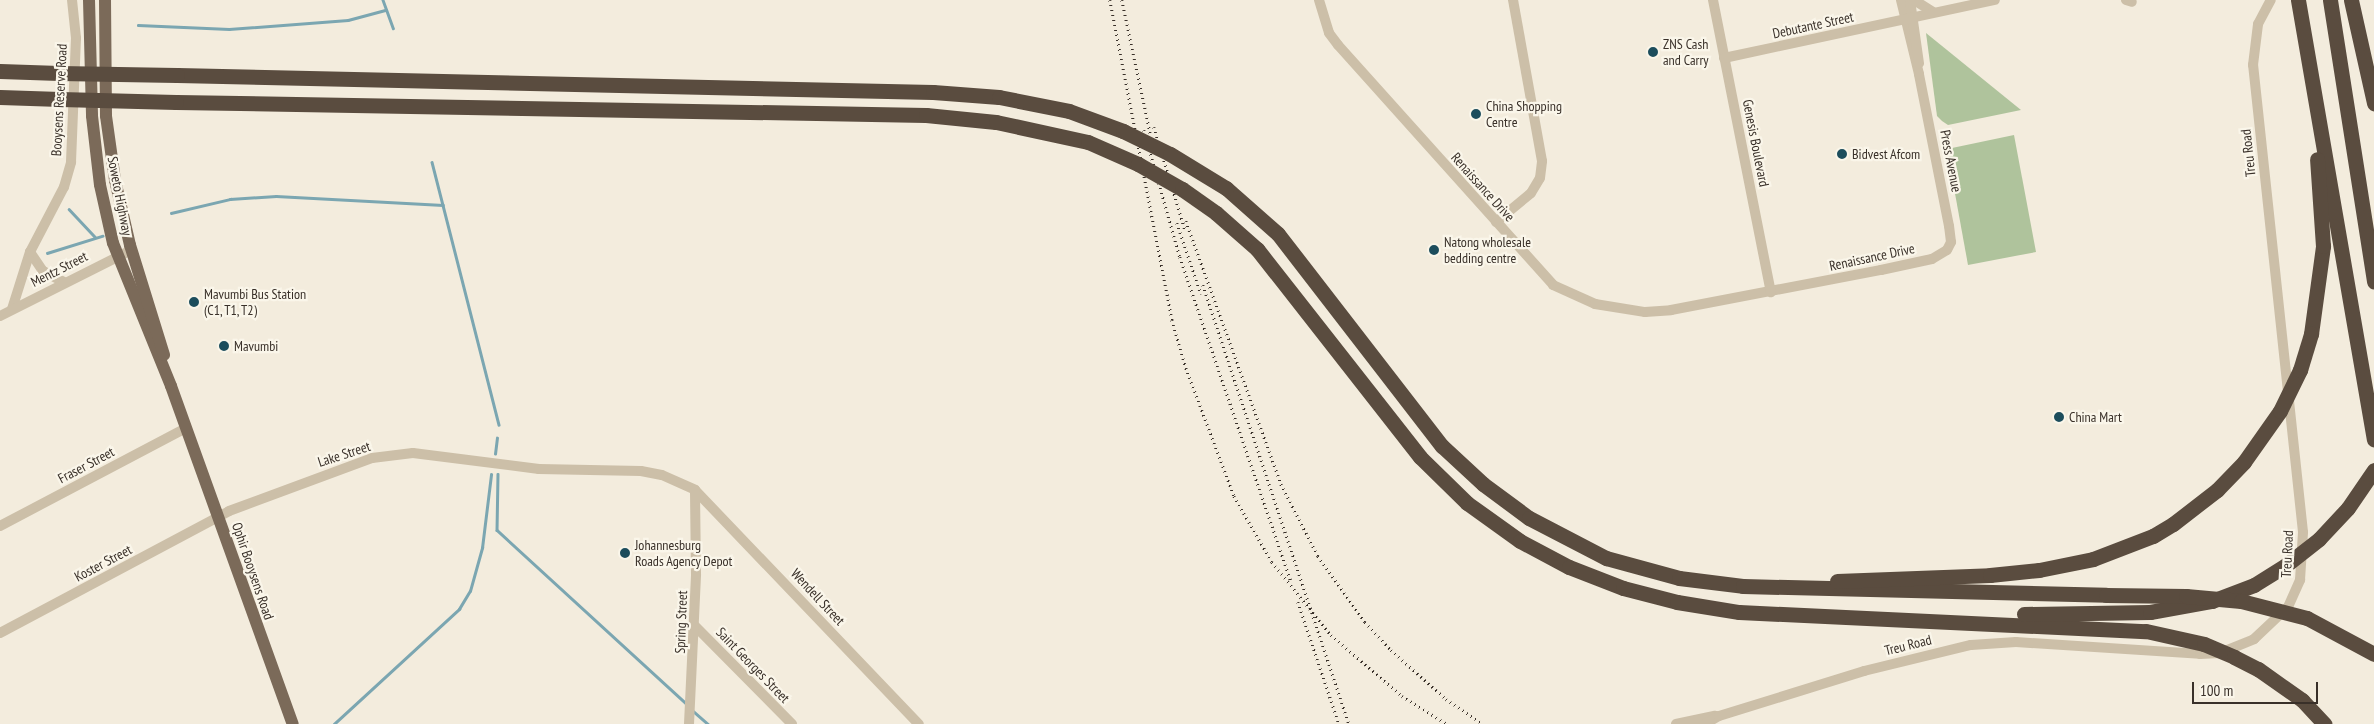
<!DOCTYPE html>
<style>
body{margin:0}
#map{position:relative;width:2374px;height:724px;overflow:hidden;background:#f3ecdd;font-family:"PT Sans Narrow",sans-serif}
div>[style]{position:absolute}
[style*='--x']{left:calc(var(--x)*1px);top:calc(var(--y)*1px);width:calc(var(--w)*1px);rotate:calc(var(--a)*1deg)}
.green>*{inset:0;background:#afc39c}
.stream>*{height:2.5px;margin:-1.25px;padding:0 1.25px;transform-origin:1.25px;border-radius:1.25px;background:#7ba6b1}
.minor>*{height:10px;margin:-5px;padding:0 5px;transform-origin:5px;border-radius:5px;background:#ccbfa8}
.major>*{height:12px;margin:-6px;padding:0 6px;transform-origin:6px;border-radius:6px;background:#7b6a59}
.highway>*{height:15px;margin:-7.5px;padding:0 7.5px;transform-origin:7.5px;border-radius:7.5px;background:#5a4c3f}
.rail>*{height:2.5px;margin-top:-1.25px;transform-origin:0;background:repeating-linear-gradient(90deg,#393029 0 1px,transparent 0 5px)}
.highway-bridge>*{height:15px;margin:-7.5px;padding:0 7.5px;transform-origin:7.5px;border-radius:7.5px;background:#5a4c3f}
.dots>*{width:14px;height:14px;translate:-50% -50%;box-sizing:border-box;border:2px solid #faf6ea;border-radius:50%}
span{translate:-50% -50%;white-space:nowrap;text-align:center;line-height:1.15;-webkit-text-stroke:4.5px #faf6ea;paint-order:stroke}
.street-label{font-size:14px;color:#393029}
.poi-label{font-size:14px;color:#393029}
.left{translate:0 -50%;text-align:left}
.scale{position:absolute;left:2192px;top:682px;width:126px;height:22px;box-sizing:border-box;border:2px solid #393029;border-top:0;padding-left:6px;font-size:15px;line-height:18px;white-space:nowrap;color:#393029;-webkit-text-stroke:4px #faf6ea;paint-order:stroke}
</style>
<div id="map">
<div class="green">
<i style="clip-path:polygon(1926px 33px,2021px 110px,1948px 125px,1942px 121px,1937px 116px)"></i>
<i style="clip-path:polygon(2014px 135px,2036px 252px,1968px 265px,1948px 155px,1952px 148px)"></i>
</div>
<div class="stream">
<i style="--x:383;--y:0;--w:30;--a:70"></i>
<i style="--x:138;--y:25;--w:91;--a:2.5"></i>
<i style="--x:229;--y:29;--w:119;--a:-4.3"></i>
<i style="--x:348;--y:20;--w:39;--a:-15"></i>
<i style="--x:432;--y:162;--w:271;--a:75.7"></i>
<i style="--x:69;--y:209;--w:38;--a:47"></i>
<i style="--x:171;--y:213;--w:61;--a:-13.3"></i>
<i style="--x:230;--y:199;--w:46;--a:-3.7"></i>
<i style="--x:276;--y:196;--w:167;--a:3.1"></i>
<i style="--x:47;--y:253;--w:58;--a:-17.2"></i>
<i style="--x:495;--y:454;--w:16;--a:-83"></i>
<i style="--x:498;--y:474;--w:56;--a:91"></i>
<i style="--x:497;--y:530;--w:258;--a:42.5"></i>
<i style="--x:692;--y:710;--w:21;--a:41"></i>
<i style="--x:334;--y:724;--w:170;--a:-42.6"></i>
<i style="--x:459;--y:609;--w:21;--a:-59"></i>
<i style="--x:470;--y:591;--w:45;--a:-74.4"></i>
<i style="--x:482;--y:548;--w:74;--a:-83"></i>
</div>
<div class="minor">
<i style="--x:1319;--y:0;--w:34;--a:73"></i>
<i style="--x:1329;--y:33;--w:15;--a:53"></i>
<i style="--x:1338;--y:45;--w:322;--a:48.1"></i>
<i style="--x:1553;--y:285;--w:46;--a:24.3"></i>
<i style="--x:1595;--y:304;--w:51;--a:9.1"></i>
<i style="--x:1645;--y:312;--w:26;--a:-4"></i>
<i style="--x:1671;--y:310;--w:214;--a:-10.8"></i>
<i style="--x:1881;--y:270;--w:52;--a:-12.2"></i>
<i style="--x:1932;--y:259;--w:17;--a:-31"></i>
<i style="--x:1947;--y:250;--w:9;--a:-63"></i>
<i style="--x:1951;--y:242;--w:16;--a:-97"></i>
<i style="--x:1949;--y:226;--w:155;--a:-101.2"></i>
<i style="--x:1919;--y:74;--w:76;--a:-103.7"></i>
<i style="--x:1713;--y:0;--w:298;--a:78.8"></i>
<i style="--x:1910;--y:0;--w:64;--a:81.9"></i>
<i style="--x:1914;--y:0;--w:22;--a:32"></i>
<i style="--x:2126;--y:0;--w:6;--a:18"></i>
<i style="--x:1724;--y:58;--w:277;--a:-12.1"></i>
<i style="--x:1496;--y:222;--w:45;--a:-39.6"></i>
<i style="--x:1531;--y:193;--w:17;--a:-59"></i>
<i style="--x:1540;--y:178;--w:17;--a:-83"></i>
<i style="--x:1542;--y:161;--w:164;--a:-100.2"></i>
<i style="--x:30;--y:252;--w:23;--a:56"></i>
<i style="--x:43;--y:271;--w:24;--a:28"></i>
<i style="--x:12;--y:309;--w:60;--a:-72.5"></i>
<i style="--x:30;--y:252;--w:73;--a:-62.4"></i>
<i style="--x:64;--y:187;--w:26;--a:-74"></i>
<i style="--x:71;--y:162;--w:124;--a:-87.7"></i>
<i style="--x:76;--y:38;--w:38;--a:-96"></i>
<i style="--x:0;--y:316;--w:147;--a:-26.7"></i>
<i style="--x:0;--y:526;--w:210;--a:-27.8"></i>
<i style="--x:695;--y:626;--w:138;--a:45.3"></i>
<i style="--x:0;--y:633;--w:259;--a:-28"></i>
<i style="--x:229;--y:511;--w:153;--a:-20.3"></i>
<i style="--x:372;--y:458;--w:41;--a:-7"></i>
<i style="--x:413;--y:453;--w:127;--a:7.2"></i>
<i style="--x:539;--y:469;--w:102;--a:1.1"></i>
<i style="--x:641;--y:471;--w:21;--a:11"></i>
<i style="--x:662;--y:475;--w:36;--a:24"></i>
<i style="--x:695;--y:490;--w:324;--a:46.3"></i>
<i style="--x:689;--y:724;--w:150;--a:-87.3"></i>
<i style="--x:696;--y:574;--w:84;--a:-90.7"></i>
<i style="--x:1676;--y:724;--w:40;--a:-12"></i>
<i style="--x:1705;--y:724;--w:16;--a:-30"></i>
<i style="--x:1719;--y:716;--w:152;--a:-17.2"></i>
<i style="--x:1864;--y:671;--w:110;--a:-13.7"></i>
<i style="--x:1971;--y:645;--w:45;--a:-3.8"></i>
<i style="--x:2016;--y:642;--w:184;--a:3.7"></i>
<i style="--x:2200;--y:654;--w:20;--a:-3"></i>
<i style="--x:2220;--y:653;--w:37;--a:-22"></i>
<i style="--x:2254;--y:639;--w:47;--a:-43.3"></i>
<i style="--x:2288;--y:607;--w:30;--a:-66"></i>
<i style="--x:2300;--y:580;--w:48;--a:-86.4"></i>
<i style="--x:2303;--y:532;--w:470;--a:-96.1"></i>
<i style="--x:2253;--y:65;--w:41;--a:-83"></i>
<i style="--x:2258;--y:24;--w:27;--a:-62"></i>
</div>
<div class="major">
<i style="--x:89;--y:0;--w:116;--a:88.5"></i>
<i style="--x:92;--y:116;--w:69;--a:83.4"></i>
<i style="--x:100;--y:185;--w:59;--a:77.4"></i>
<i style="--x:113;--y:243;--w:154;--a:67.9"></i>
<i style="--x:171;--y:386;--w:359;--a:70.2"></i>
<i style="--x:105;--y:0;--w:116;--a:89.5"></i>
<i style="--x:106;--y:116;--w:65;--a:82"></i>
<i style="--x:115;--y:180;--w:67;--a:77"></i>
<i style="--x:130;--y:245;--w:115;--a:72.8"></i>
</div>
<div class="highway">
<i style="--x:2298;--y:0;--w:446;--a:80.2"></i>
<i style="--x:2330;--y:0;--w:285;--a:81.1"></i>
<i style="--x:2351;--y:0;--w:106;--a:77.4"></i>
<i style="--x:0;--y:71;--w:59;--a:1.9"></i>
<i style="--x:177;--y:75;--w:756;--a:1.29"></i>
<i style="--x:933;--y:92;--w:66;--a:4.3"></i>
<i style="--x:999;--y:97;--w:71;--a:11.3"></i>
<i style="--x:0;--y:97;--w:60;--a:1.9"></i>
<i style="--x:176;--y:102;--w:750;--a:0.99"></i>
<i style="--x:926;--y:115;--w:70;--a:5.7"></i>
<i style="--x:996;--y:122;--w:94;--a:12.3"></i>
<i style="--x:1226;--y:188;--w:69;--a:41.5"></i>
<i style="--x:1278;--y:234;--w:268;--a:52.3"></i>
<i style="--x:1442;--y:446;--w:56;--a:42.8"></i>
<i style="--x:1483;--y:484;--w:57;--a:36.5"></i>
<i style="--x:1529;--y:518;--w:87;--a:27.5"></i>
<i style="--x:1606;--y:558;--w:76;--a:15.3"></i>
<i style="--x:1679;--y:578;--w:64;--a:7.1"></i>
<i style="--x:1743;--y:586;--w:363;--a:1.4"></i>
<i style="--x:1216;--y:213;--w:55;--a:41.3"></i>
<i style="--x:1257;--y:249;--w:264;--a:51.9"></i>
<i style="--x:1420;--y:457;--w:66;--a:44.4"></i>
<i style="--x:1467;--y:503;--w:65;--a:35.6"></i>
<i style="--x:1520;--y:541;--w:55;--a:28"></i>
<i style="--x:1569;--y:567;--w:58;--a:21.3"></i>
<i style="--x:1623;--y:588;--w:56;--a:14.5"></i>
<i style="--x:1677;--y:602;--w:63;--a:9.2"></i>
<i style="--x:1739;--y:612;--w:407;--a:2.7"></i>
<i style="--x:2311;--y:334;--w:89;--a:-82.2"></i>
<i style="--x:2323;--y:246;--w:87;--a:-93.9"></i>
<i style="--x:1837;--y:581;--w:153;--a:-2.2"></i>
<i style="--x:1990;--y:575;--w:49;--a:-5.8"></i>
<i style="--x:2039;--y:570;--w:55;--a:-11.5"></i>
<i style="--x:2093;--y:559;--w:64;--a:-21"></i>
<i style="--x:2153;--y:536;--w:23;--a:-31"></i>
<i style="--x:2173;--y:524;--w:56;--a:-37.7"></i>
<i style="--x:2217;--y:490;--w:39;--a:-46"></i>
<i style="--x:2024;--y:614;--w:126;--a:-0.9"></i>
<i style="--x:2150;--y:612;--w:63;--a:-10.1"></i>
<i style="--x:2212;--y:601;--w:45;--a:-20.9"></i>
<i style="--x:2302;--y:700;--w:33;--a:47"></i>
</div>
<div class="rail">
<i style="--x:1110;--y:0;--w:326;--a:79"></i>
<i style="--x:1172;--y:320;--w:50;--a:73.7"></i>
<i style="--x:1186;--y:368;--w:137;--a:69.4"></i>
<i style="--x:1234;--y:496;--w:76;--a:60.1"></i>
<i style="--x:1272;--y:562;--w:94;--a:51.1"></i>
<i style="--x:1331;--y:635;--w:94;--a:40.7"></i>
<i style="--x:1402;--y:696;--w:53;--a:31.9"></i>
<i style="--x:1122;--y:0;--w:140;--a:78"></i>
<i style="--x:1154;--y:127;--w:108;--a:73.2"></i>
<i style="--x:1144;--y:130;--w:132;--a:74.2"></i>
<i style="--x:1180;--y:257;--w:342;--a:71.1"></i>
<i style="--x:1186;--y:221;--w:280;--a:70.1"></i>
<i style="--x:1281;--y:484;--w:81;--a:62.8"></i>
<i style="--x:1318;--y:556;--w:81;--a:54.5"></i>
<i style="--x:1365;--y:622;--w:38;--a:47"></i>
<i style="--x:1391;--y:650;--w:74;--a:41.7"></i>
<i style="--x:1446;--y:699;--w:45;--a:34"></i>
<i style="--x:1177;--y:223;--w:75;--a:71.3"></i>
<i style="--x:1203;--y:285;--w:463;--a:71.6"></i>
<i style="--x:1298;--y:602;--w:129;--a:71.4"></i>
</div>
<div class="highway-bridge">
<i style="--x:59;--y:73;--w:118;--a:1"></i>
<i style="--x:60;--y:99;--w:116;--a:1.5"></i>
<i style="--x:1069;--y:111;--w:58;--a:20.3"></i>
<i style="--x:1123;--y:131;--w:52;--a:26.1"></i>
<i style="--x:1170;--y:154;--w:66;--a:31.3"></i>
<i style="--x:1088;--y:142;--w:55;--a:23.7"></i>
<i style="--x:1138;--y:164;--w:51;--a:29.6"></i>
<i style="--x:1182;--y:189;--w:42;--a:35.2"></i>
<i style="--x:2244;--y:462;--w:62;--a:-54.8"></i>
<i style="--x:2280;--y:411;--w:46;--a:-64"></i>
<i style="--x:2300;--y:370;--w:38;--a:-73"></i>
<i style="--x:2254;--y:585;--w:38;--a:-32"></i>
<i style="--x:2286;--y:565;--w:42;--a:-38.2"></i>
<i style="--x:2319;--y:539;--w:42;--a:-46.9"></i>
<i style="--x:2348;--y:508;--w:46;--a:-55.6"></i>
<i style="--x:2106;--y:595;--w:80;--a:0.7"></i>
<i style="--x:2186;--y:596;--w:55;--a:5.2"></i>
<i style="--x:2241;--y:601;--w:68;--a:14.4"></i>
<i style="--x:2307;--y:618;--w:76;--a:28.2"></i>
<i style="--x:2146;--y:631;--w:59;--a:12.6"></i>
<i style="--x:2204;--y:644;--w:33;--a:23"></i>
<i style="--x:2234;--y:657;--w:27;--a:27"></i>
<i style="--x:2258;--y:669;--w:54;--a:35.2"></i>
</div>
<div class="dots">
<i style="left:1653px;top:52px;background:#1c4d5c"></i>
<i style="left:1476px;top:114px;background:#1c4d5c"></i>
<i style="left:1842px;top:154px;background:#1c4d5c"></i>
<i style="left:1434px;top:250px;background:#1c4d5c"></i>
<i style="left:194px;top:302px;background:#1c4d5c"></i>
<i style="left:224px;top:346px;background:#1c4d5c"></i>
<i style="left:2059px;top:417px;background:#1c4d5c"></i>
<i style="left:625px;top:553px;background:#1c4d5c"></i>
</div>
<div class="street-label">
<span style="left:1813px;top:25px;rotate:-12deg">Debutante Street</span>
<span style="left:59px;top:100px;rotate:-87deg">Booysens Reserve Road</span>
<span style="left:1756px;top:143px;rotate:79deg">Genesis Boulevard</span>
<span style="left:2248px;top:153px;rotate:-96deg">Treu Road</span>
<span style="left:1951px;top:161px;rotate:79deg">Press Avenue</span>
<span style="left:1483px;top:187px;rotate:48deg">Renaissance Drive</span>
<span style="left:120px;top:196px;rotate:79deg">Soweto Highway</span>
<span style="left:1872px;top:257px;rotate:-12deg">Renaissance Drive</span>
<span style="left:59px;top:269px;rotate:-27deg">Mentz Street</span>
<span style="left:344px;top:454px;rotate:-18deg">Lake Street</span>
<span style="left:86px;top:465px;rotate:-28deg">Fraser Street</span>
<span style="left:2287px;top:554px;rotate:-87deg">Treu Road</span>
<span style="left:103px;top:563px;rotate:-28deg">Koster Street</span>
<span style="left:253px;top:571px;rotate:71deg">Ophir Booysens Road</span>
<span style="left:818px;top:597px;rotate:47deg">Wendell Street</span>
<span style="left:681px;top:622px;rotate:-88deg">Spring Street</span>
<span style="left:1908px;top:645px;rotate:-14deg">Treu Road</span>
<span style="left:753px;top:665px;rotate:46deg">Saint Georges Street</span>
</div>
<div class="poi-label">
<span class="left" style="left:1663px;top:52px">ZNS Cash<br>and Carry</span>
<span class="left" style="left:1486px;top:114px">China Shopping<br>Centre</span>
<span class="left" style="left:1852px;top:154px">Bidvest Afcom</span>
<span class="left" style="left:1444px;top:250px">Natong wholesale<br>bedding centre</span>
<span class="left" style="left:204px;top:302px">Mavumbi Bus Station<br>(C1, T1, T2)</span>
<span class="left" style="left:234px;top:346px">Mavumbi</span>
<span class="left" style="left:2069px;top:417px">China Mart</span>
<span class="left" style="left:635px;top:553px">Johannesburg<br>Roads Agency Depot</span>
</div>
<div class="scale">100 m</div>
</div>
